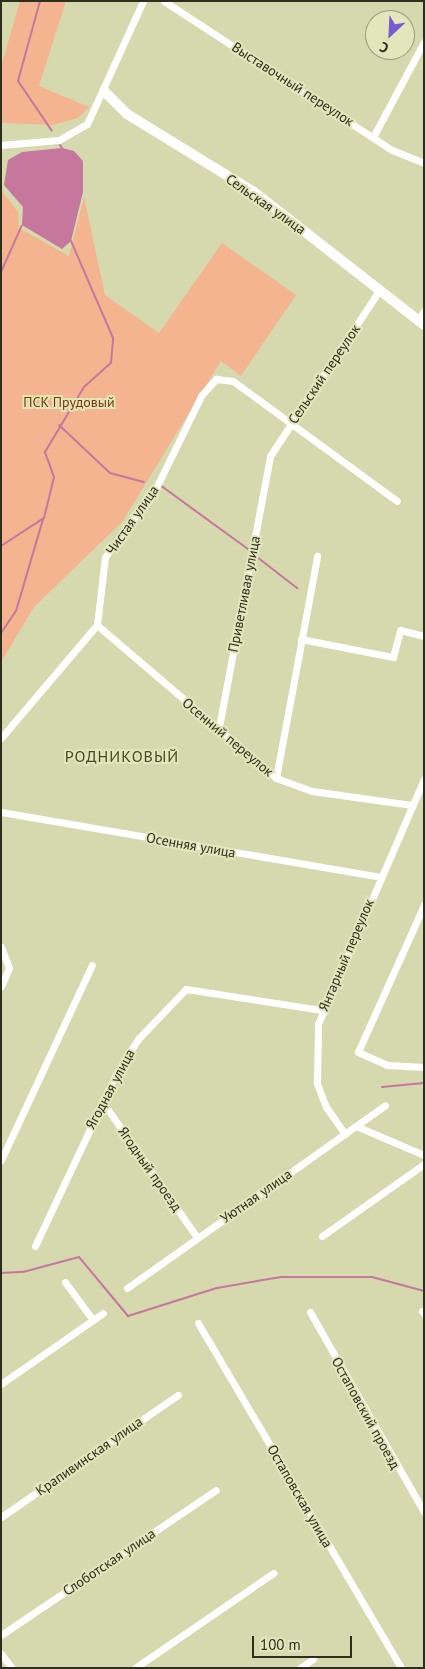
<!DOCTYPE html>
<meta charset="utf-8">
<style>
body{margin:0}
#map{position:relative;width:425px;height:1669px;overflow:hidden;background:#d6d8ae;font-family:"PT Sans",sans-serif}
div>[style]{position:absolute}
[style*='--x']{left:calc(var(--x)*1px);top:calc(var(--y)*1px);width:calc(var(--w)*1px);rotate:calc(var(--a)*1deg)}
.green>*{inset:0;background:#f5b490}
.water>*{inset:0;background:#c6779d}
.stream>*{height:2px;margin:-1px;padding:0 1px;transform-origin:1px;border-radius:1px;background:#c6779d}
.street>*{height:7px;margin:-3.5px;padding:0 3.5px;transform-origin:3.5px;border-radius:3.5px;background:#fff}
.secondary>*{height:10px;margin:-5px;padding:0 5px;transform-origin:5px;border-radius:5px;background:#fff}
span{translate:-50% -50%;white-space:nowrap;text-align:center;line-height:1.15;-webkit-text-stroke:4px #e3e5bb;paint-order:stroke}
.street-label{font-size:14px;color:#2d2e1e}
.park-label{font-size:14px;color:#7b3700}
.quarter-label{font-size:16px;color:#474823;letter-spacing:1px}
.frame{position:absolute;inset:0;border:2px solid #2d2e1e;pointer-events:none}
.north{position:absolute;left:365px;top:10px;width:50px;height:50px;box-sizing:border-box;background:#e3e5bb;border:1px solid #9a9c7c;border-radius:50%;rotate:205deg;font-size:14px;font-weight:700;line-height:20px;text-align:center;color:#2d2e1e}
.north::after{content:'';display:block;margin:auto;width:18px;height:22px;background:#785bd6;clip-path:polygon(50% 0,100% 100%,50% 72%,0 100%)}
.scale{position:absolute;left:252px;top:1636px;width:100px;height:22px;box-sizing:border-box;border:2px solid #2d2e1e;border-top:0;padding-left:6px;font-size:15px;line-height:18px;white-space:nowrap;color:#2d2e1e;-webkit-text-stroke:4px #e3e5bb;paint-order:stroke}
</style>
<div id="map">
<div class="green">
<i style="clip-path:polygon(20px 1px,66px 1px,39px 86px,89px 107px,78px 118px,53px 125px,1px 123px,1px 67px)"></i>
<i style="clip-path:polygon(1px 190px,18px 212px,19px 228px,69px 256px,84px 197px,105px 295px,159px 333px,222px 243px,296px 295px,241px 376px,221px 361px,122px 522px,34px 607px,1px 662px)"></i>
</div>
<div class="water">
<i style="clip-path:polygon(62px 148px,74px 151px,83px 161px,83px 192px,71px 241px,62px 249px,22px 225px,23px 207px,4px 185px,8px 160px,22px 152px)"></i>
</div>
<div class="stream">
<i style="--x:40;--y:1;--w:83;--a:105.4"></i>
<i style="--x:18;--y:81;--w:60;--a:55.8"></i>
<i style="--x:60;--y:145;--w:4;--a:56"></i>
<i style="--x:1;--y:272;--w:51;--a:-65.9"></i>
<i style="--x:59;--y:425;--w:70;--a:43.3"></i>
<i style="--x:110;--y:473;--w:35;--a:15"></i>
<i style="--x:160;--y:485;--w:110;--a:36.1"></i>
<i style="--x:1;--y:546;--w:51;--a:-33.1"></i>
<i style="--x:44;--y:518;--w:42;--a:-76.3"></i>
<i style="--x:54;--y:477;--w:27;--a:-110"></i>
<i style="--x:45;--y:452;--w:76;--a:-59"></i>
<i style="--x:84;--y:387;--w:36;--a:-42"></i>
<i style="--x:111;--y:363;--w:25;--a:-85"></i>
<i style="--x:113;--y:338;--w:106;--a:-113.4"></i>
<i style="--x:257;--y:557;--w:51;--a:37.8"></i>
<i style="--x:1;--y:633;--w:27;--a:-56"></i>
<i style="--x:16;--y:611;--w:96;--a:-73.6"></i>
<i style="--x:382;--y:1087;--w:42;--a:-5.4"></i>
<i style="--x:1;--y:1273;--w:22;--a:-3"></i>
<i style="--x:23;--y:1272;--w:58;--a:-15"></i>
<i style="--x:79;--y:1257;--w:77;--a:50.3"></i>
<i style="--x:128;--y:1316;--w:93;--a:-17.5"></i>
<i style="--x:217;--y:1288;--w:65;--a:-9.8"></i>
<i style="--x:281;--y:1277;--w:91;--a:0"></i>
<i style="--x:372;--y:1277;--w:54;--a:15.1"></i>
</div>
<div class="street">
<i style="--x:164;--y:1;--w:272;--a:33.2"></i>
<i style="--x:392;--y:150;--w:35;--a:22"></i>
<i style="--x:373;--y:137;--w:108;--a:-61.8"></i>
<i style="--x:1;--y:145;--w:58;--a:-4.9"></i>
<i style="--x:59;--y:140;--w:32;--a:-30"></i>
<i style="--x:87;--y:124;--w:135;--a:-65.5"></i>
<i style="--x:422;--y:314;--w:4;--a:-56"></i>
<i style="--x:97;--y:625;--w:235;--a:40.5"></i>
<i style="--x:276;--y:778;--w:38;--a:20"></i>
<i style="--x:312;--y:791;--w:101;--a:8"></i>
<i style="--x:301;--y:639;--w:94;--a:11.1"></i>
<i style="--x:393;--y:657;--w:28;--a:-75"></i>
<i style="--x:400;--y:630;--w:25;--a:14"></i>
<i style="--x:218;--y:732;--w:281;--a:-79.3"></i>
<i style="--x:270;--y:456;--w:198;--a:-56.6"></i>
<i style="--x:1;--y:738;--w:148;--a:-49.7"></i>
<i style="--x:97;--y:625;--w:68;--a:-83.3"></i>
<i style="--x:105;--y:557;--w:84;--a:-53.3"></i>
<i style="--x:155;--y:490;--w:105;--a:-63.9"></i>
<i style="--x:201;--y:396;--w:23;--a:-49"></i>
<i style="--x:216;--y:379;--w:17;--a:7"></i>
<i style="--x:233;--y:381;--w:203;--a:36.2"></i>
<i style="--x:276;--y:778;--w:226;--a:-79.5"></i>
<i style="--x:1;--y:812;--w:385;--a:9.7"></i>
<i style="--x:424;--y:905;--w:161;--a:114.2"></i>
<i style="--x:358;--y:1052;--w:32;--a:24"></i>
<i style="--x:387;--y:1065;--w:37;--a:3"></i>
<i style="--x:1;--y:947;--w:22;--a:69"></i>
<i style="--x:9;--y:968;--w:20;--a:114"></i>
<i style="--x:102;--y:1101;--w:166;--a:55.1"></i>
<i style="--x:356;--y:1126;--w:74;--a:23.1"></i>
<i style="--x:345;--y:1134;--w:33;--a:-125"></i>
<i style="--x:326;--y:1107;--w:26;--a:-111"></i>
<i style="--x:317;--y:1083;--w:59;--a:-89"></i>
<i style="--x:318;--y:1024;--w:267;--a:-66.6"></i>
<i style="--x:1;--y:1160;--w:215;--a:-65"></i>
<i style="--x:322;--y:1236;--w:125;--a:-35.2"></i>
<i style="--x:35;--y:1246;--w:190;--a:-64.8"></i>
<i style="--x:116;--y:1074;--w:41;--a:-57.8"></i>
<i style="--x:138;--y:1039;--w:69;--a:-46.2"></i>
<i style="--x:186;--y:989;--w:138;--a:8.8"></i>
<i style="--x:65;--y:1282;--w:47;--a:53.6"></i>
<i style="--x:127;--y:1288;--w:316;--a:-35.3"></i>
<i style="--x:422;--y:1311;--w:4;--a:56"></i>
<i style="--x:310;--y:1312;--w:230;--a:60.3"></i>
<i style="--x:198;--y:1323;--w:400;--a:59.5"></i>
<i style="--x:1;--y:1384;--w:124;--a:-34.8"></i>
<i style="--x:1;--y:1517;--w:215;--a:-34.6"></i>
<i style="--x:1;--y:1635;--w:259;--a:-34"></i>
<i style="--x:1;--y:1654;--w:18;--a:52"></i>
<i style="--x:135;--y:1668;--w:168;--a:-34.5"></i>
<i style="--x:300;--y:1668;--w:16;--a:-35"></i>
</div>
<div class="secondary">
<i style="--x:104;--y:91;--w:33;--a:45"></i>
<i style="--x:127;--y:114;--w:149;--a:31.6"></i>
<i style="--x:254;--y:192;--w:216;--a:38"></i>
</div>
<div class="street-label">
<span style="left:293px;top:84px;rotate:33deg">Выставочный переулок</span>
<span style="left:266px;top:204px;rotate:35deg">Сельская улица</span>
<span style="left:324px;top:374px;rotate:-56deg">Сельский переулок</span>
<span style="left:132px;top:520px;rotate:-55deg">Чистая улица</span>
<span style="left:244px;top:594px;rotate:-79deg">Приветливая улица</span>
<span style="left:228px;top:737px;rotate:40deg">Осенний переулок</span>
<span style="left:191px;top:845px;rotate:10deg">Осенняя улица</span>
<span style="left:346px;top:955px;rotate:-67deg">Янтарный переулок</span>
<span style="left:110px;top:1089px;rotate:-62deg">Ягодная улица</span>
<span style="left:150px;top:1169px;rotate:55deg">Ягодный проезд</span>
<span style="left:256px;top:1196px;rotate:-35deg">Уютная улица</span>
<span style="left:366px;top:1413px;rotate:61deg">Остаповский проезд</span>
<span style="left:89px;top:1456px;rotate:-35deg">Крапивинская улица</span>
<span style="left:300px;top:1496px;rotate:60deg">Остаповская улица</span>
<span style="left:109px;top:1562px;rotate:-34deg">Слоботская улица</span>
</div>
<div class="park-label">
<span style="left:69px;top:402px">ПСК Прудовый</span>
</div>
<div class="quarter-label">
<span style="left:122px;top:756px">РОДНИКОВЫЙ</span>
</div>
<div class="frame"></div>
<div class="north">С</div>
<div class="scale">100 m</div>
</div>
